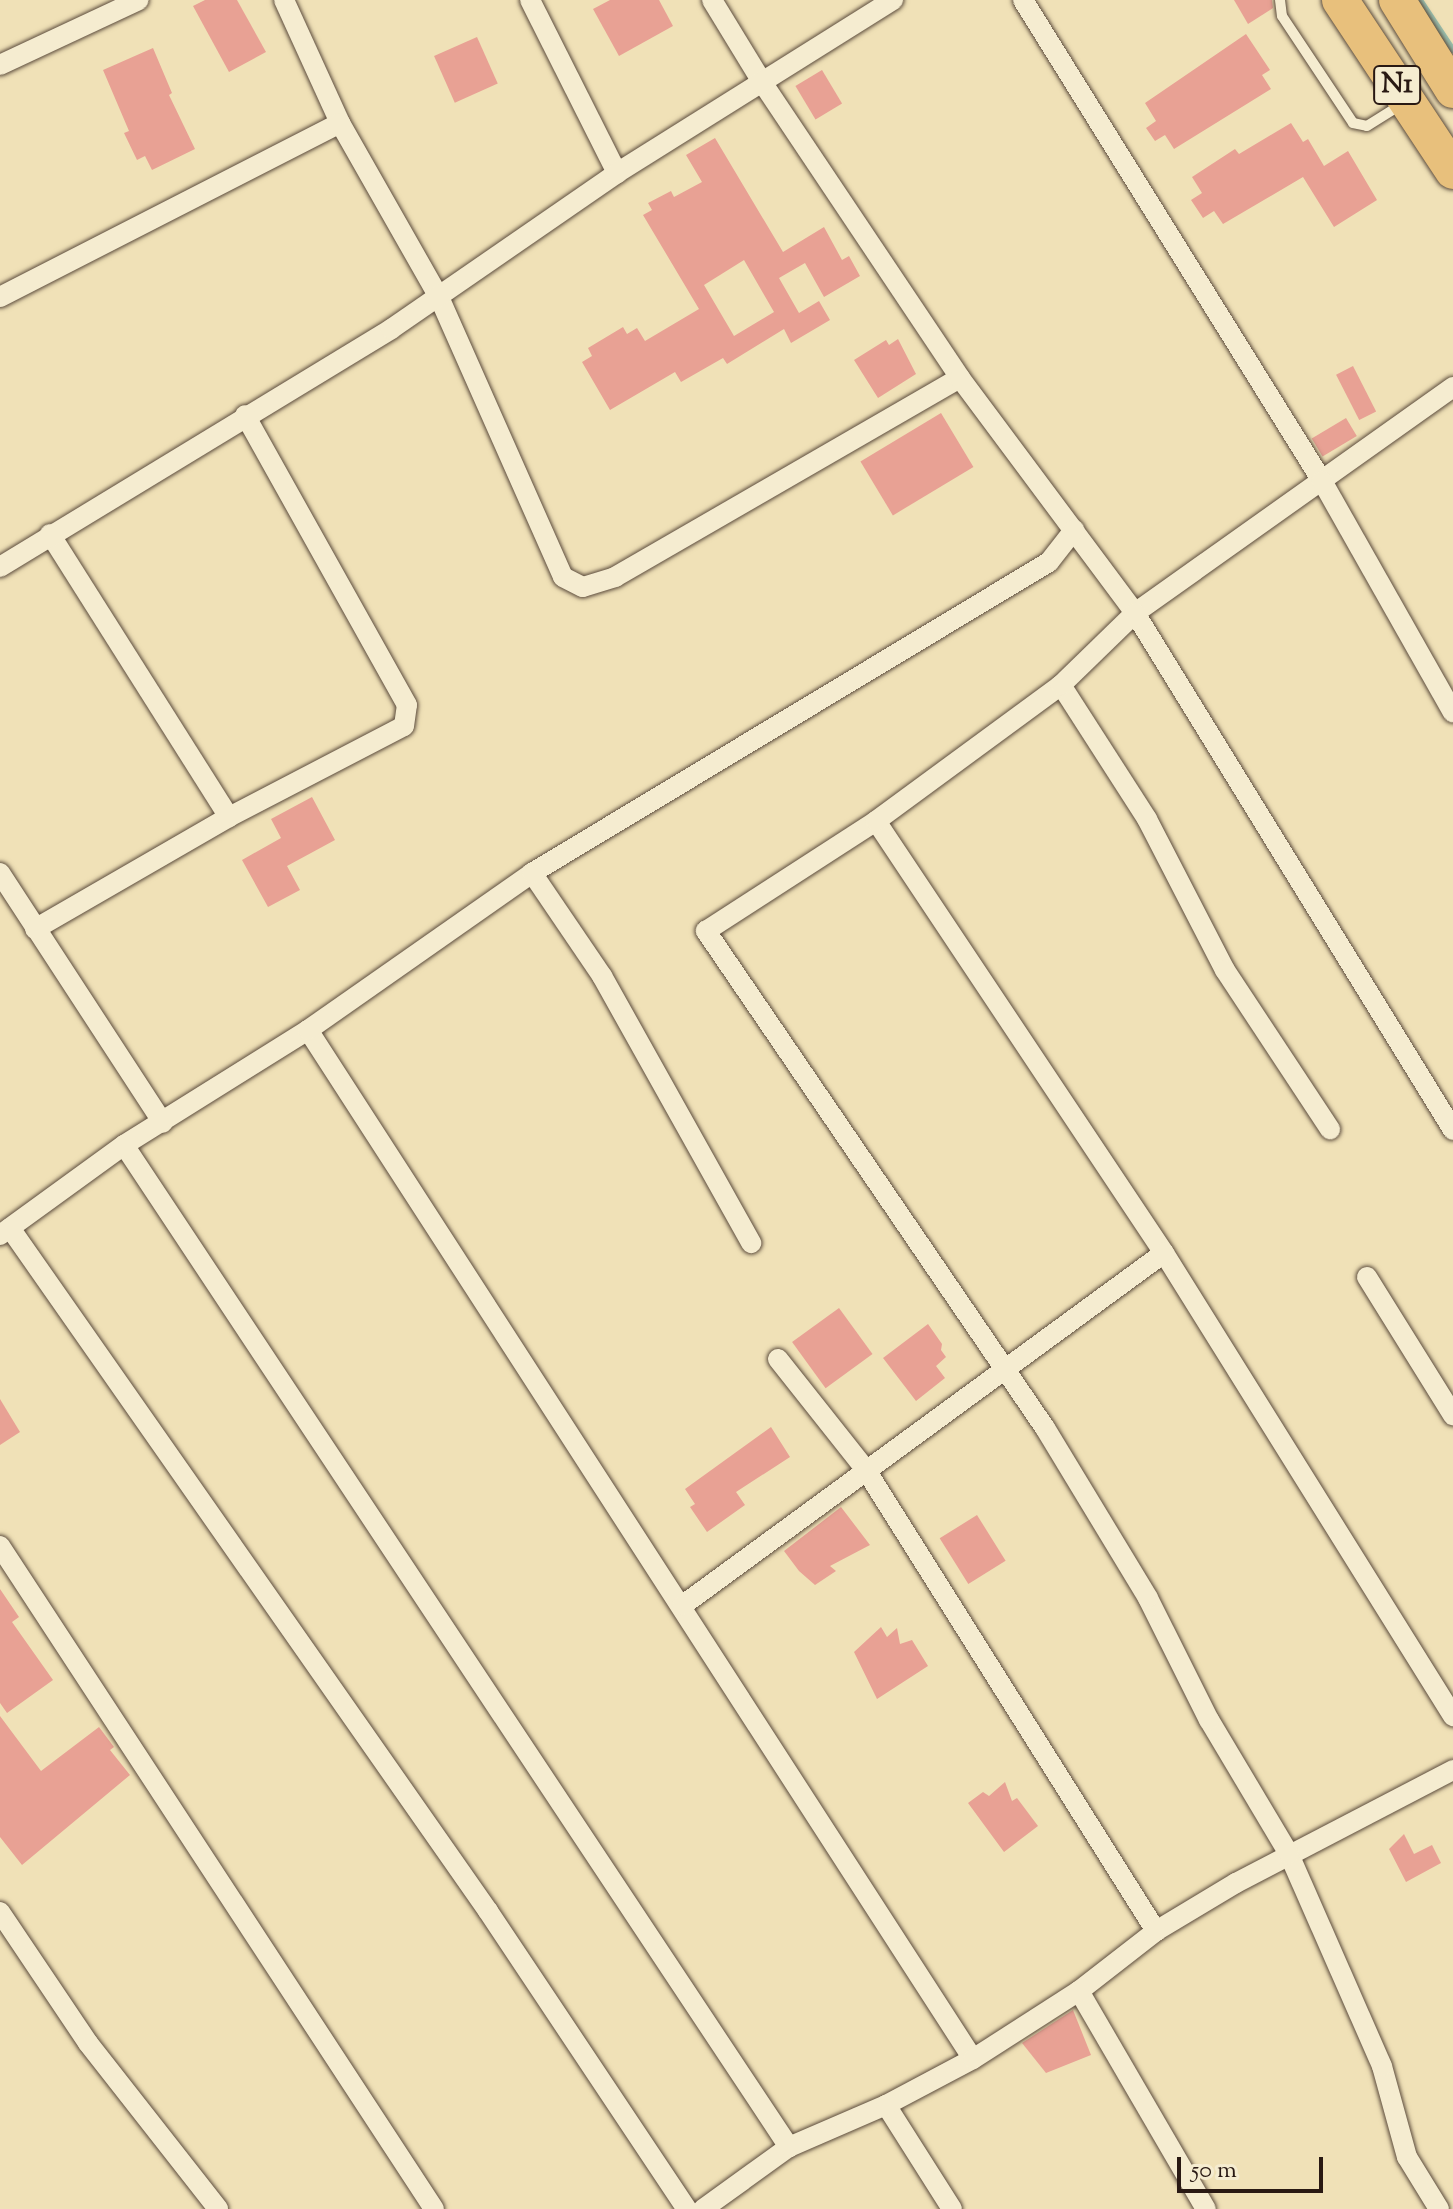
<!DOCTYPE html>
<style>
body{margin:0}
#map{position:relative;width:1453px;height:2209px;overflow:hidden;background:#f0e1b7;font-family:"Sorts Mill Goudy",serif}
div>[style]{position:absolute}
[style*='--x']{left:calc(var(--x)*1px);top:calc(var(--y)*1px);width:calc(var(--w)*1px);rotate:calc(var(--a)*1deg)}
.stream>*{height:6px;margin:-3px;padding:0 3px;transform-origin:3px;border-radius:3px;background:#9abeac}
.building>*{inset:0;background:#e8a194;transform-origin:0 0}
.roads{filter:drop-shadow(0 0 2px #5b4b3c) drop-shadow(0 0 2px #5b4b3c)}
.lane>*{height:10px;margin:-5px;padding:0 5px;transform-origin:5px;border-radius:5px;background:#f5ecd0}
.street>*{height:20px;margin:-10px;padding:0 10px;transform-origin:10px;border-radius:10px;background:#f5ecd0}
.highway>*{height:36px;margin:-18px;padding:0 18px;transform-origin:18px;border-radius:18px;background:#e8c07c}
span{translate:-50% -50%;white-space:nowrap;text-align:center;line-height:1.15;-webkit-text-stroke:7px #f5ecd0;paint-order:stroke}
.shield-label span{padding:2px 6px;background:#f5ecd0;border:2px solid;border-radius:6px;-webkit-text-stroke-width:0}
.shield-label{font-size:28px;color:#291913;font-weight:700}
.scale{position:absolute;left:1177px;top:2157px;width:146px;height:36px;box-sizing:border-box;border:4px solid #291913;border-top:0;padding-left:10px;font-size:24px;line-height:28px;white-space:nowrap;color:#291913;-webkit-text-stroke:6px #f5ecd0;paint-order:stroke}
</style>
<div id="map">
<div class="stream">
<i style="--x:1420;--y:0;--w:60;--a:56.6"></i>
</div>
<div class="building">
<i style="clip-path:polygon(205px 0,237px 0,266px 52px,229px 72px,193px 6px)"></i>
<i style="clip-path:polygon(610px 0,659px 0,673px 26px,619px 56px,593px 9px)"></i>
<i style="clip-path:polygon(1234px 0,1272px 0,1273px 8px,1248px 24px)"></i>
<i style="clip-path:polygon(1246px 34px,1270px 70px,1262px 75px,1271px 89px,1174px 149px,1165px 135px,1155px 141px,1146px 128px,1156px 121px,1145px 103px)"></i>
<i style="left:477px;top:37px;width:51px;height:47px;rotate:66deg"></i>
<i style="clip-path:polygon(153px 48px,172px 93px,169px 95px,195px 149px,152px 170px,145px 156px,137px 160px,124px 133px,129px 131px,103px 70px)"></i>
<i style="left:822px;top:70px;width:39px;height:31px;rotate:59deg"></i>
<i style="clip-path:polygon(1291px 123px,1303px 142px,1308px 139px,1324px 166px,1348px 151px,1377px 200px,1334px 227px,1303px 177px,1223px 224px,1214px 211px,1203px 218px,1191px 200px,1202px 193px,1192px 177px,1235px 149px,1239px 154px)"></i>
<i style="clip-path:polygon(evenodd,715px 138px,783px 252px,824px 227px,842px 260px,849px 256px,860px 276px,824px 297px,805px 263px,779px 278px,799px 313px,819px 301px,830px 320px,791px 343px,784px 329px,727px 364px,723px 358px,681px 382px,675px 372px,610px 410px,582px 362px,592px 356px,588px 348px,623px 327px,627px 334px,637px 328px,645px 341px,699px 309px,643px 215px,652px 210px,648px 203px,671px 191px,674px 197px,702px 182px,686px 155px,715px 138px,744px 260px,774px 312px,734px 336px,704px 285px,744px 260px)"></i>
<i style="clip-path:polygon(898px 339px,916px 374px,878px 398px,854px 360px,886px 340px,889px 345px)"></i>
<i style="left:1353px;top:366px;width:51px;height:19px;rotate:63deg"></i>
<i style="left:941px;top:413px;width:63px;height:94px;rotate:59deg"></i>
<i style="left:1346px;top:418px;width:21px;height:40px;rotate:59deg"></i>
<i style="clip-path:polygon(312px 797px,335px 840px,287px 866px,300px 890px,268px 907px,242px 860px,281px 838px,271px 819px)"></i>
<i style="left:839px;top:1308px;width:57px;height:58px;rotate:54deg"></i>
<i style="clip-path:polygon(928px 1324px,942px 1344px,941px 1350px,946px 1357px,936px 1366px,945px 1378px,916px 1401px,883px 1358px)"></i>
<i style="clip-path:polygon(0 1399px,20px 1432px,0 1445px)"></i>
<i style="clip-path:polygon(771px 1427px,790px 1457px,736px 1492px,745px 1505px,707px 1532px,690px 1507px,695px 1504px,685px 1489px)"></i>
<i style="clip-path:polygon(841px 1507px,870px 1545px,830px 1566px,836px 1571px,815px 1585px,799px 1571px,784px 1551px)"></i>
<i style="left:977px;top:1515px;width:54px;height:44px;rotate:58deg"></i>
<i style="clip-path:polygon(0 1589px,19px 1617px,12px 1622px,53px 1680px,7px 1713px,0 1703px)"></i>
<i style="clip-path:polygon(881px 1627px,887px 1637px,897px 1628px,900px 1644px,912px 1640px,928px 1666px,877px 1699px,854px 1652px)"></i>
<i style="clip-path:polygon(0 1716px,41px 1771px,99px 1727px,114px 1747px,110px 1750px,130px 1775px,22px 1865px,0 1837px)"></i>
<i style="clip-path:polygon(1005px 1782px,1012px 1801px,1017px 1798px,1038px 1826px,1004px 1852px,968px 1803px,983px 1792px,989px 1796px)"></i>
<i style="clip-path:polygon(1404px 1834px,1414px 1854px,1432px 1845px,1441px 1863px,1406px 1882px,1389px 1849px)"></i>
<i style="clip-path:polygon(1073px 2010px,1091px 2055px,1046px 2073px,1022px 2043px)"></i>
</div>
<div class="roads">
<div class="lane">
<i style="--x:1280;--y:0;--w:16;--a:83"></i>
<i style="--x:1282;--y:16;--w:128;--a:56.4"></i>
<i style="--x:1353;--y:123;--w:14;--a:12"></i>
<i style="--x:1367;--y:126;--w:41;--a:-32.2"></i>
</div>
<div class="street">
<i style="--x:284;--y:0;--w:135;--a:65.5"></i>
<i style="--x:340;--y:123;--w:200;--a:60.4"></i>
<i style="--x:439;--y:297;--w:306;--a:66.1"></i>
<i style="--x:563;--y:577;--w:22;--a:27"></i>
<i style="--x:583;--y:587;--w:34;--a:-17"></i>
<i style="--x:615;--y:577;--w:398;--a:-30"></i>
<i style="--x:530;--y:0;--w:194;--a:63.3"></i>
<i style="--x:712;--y:0;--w:96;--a:58.6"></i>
<i style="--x:762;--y:82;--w:356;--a:56.2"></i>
<i style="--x:960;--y:378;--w:293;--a:53.3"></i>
<i style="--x:1135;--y:613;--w:390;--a:-35.4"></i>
<i style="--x:1023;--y:0;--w:566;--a:58.13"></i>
<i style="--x:1322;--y:481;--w:266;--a:60.5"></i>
<i style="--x:0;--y:65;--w:153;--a:-25.1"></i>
<i style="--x:0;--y:297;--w:382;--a:-27.1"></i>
<i style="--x:50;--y:534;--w:335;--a:57.7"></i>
<i style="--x:0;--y:567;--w:458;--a:-31.3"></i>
<i style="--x:391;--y:329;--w:275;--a:-34.6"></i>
<i style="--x:617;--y:173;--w:326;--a:-32.1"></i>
<i style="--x:1061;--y:685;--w:159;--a:57.3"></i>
<i style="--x:1147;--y:819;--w:170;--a:62.7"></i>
<i style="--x:1225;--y:970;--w:191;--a:56.6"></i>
<i style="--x:876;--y:821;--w:519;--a:56.31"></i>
<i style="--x:1164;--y:1253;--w:546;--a:58.03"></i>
<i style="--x:0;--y:873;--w:298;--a:56.9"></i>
<i style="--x:532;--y:873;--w:125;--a:55.8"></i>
<i style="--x:602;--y:976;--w:306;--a:60.8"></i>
<i style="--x:35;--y:929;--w:224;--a:-30"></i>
<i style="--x:229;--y:817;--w:197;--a:-27.5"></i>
<i style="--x:404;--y:726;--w:21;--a:-82"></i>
<i style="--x:407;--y:705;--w:332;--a:-119.2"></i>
<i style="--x:308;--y:1030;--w:1225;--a:57.13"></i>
<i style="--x:124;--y:1145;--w:1203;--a:56.43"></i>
<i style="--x:10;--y:1228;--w:834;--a:55.01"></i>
<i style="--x:488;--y:1911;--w:358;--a:56.3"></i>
<i style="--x:0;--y:1235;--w:153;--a:-36"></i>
<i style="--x:124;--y:1145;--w:217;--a:-32"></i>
<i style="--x:308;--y:1030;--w:274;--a:-35"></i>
<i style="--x:532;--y:873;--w:603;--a:-31.03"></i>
<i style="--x:1049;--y:562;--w:41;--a:-52"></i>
<i style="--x:1367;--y:1277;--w:163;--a:58.1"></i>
<i style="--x:778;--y:1359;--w:142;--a:51.6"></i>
<i style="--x:866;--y:1470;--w:545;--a:57.83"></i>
<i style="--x:0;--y:1546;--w:792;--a:56.79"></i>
<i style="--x:683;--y:1605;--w:596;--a:-36.2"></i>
<i style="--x:0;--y:1912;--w:158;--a:56.1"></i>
<i style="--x:88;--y:2043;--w:211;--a:51.9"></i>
<i style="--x:1079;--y:1991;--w:252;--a:59.8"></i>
<i style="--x:886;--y:2105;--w:123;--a:57.6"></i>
<i style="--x:703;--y:2209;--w:106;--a:-35.8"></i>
<i style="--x:789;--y:2147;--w:106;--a:-23.4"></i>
<i style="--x:886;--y:2105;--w:98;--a:-27.9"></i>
<i style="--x:973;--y:2059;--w:126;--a:-32.7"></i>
<i style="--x:1079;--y:1991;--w:98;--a:-37.9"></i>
<i style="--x:1156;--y:1931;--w:93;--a:-31"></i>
<i style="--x:1236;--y:1883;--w:245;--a:-27.5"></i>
<i style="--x:1439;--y:2209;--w:61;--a:-121.6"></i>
<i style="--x:1407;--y:2157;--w:94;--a:-105.4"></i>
<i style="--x:1382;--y:2066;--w:232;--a:-113.7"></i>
<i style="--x:1289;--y:1854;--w:156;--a:-120.8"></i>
<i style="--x:1209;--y:1720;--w:136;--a:-116.6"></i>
<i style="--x:1148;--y:1598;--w:199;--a:-121.2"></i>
<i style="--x:1045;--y:1428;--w:602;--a:-124.3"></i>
<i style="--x:706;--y:931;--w:202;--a:-32.9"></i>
<i style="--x:876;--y:821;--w:230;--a:-36.3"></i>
<i style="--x:1061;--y:685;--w:103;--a:-44.2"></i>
<i style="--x:1135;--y:613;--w:607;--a:58.4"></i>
</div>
<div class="highway">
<i style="--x:1340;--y:0;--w:205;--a:56.5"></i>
<i style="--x:1397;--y:0;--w:106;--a:58.1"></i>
</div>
</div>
<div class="shield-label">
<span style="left:1397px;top:85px">N1</span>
</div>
<div class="scale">50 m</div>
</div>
